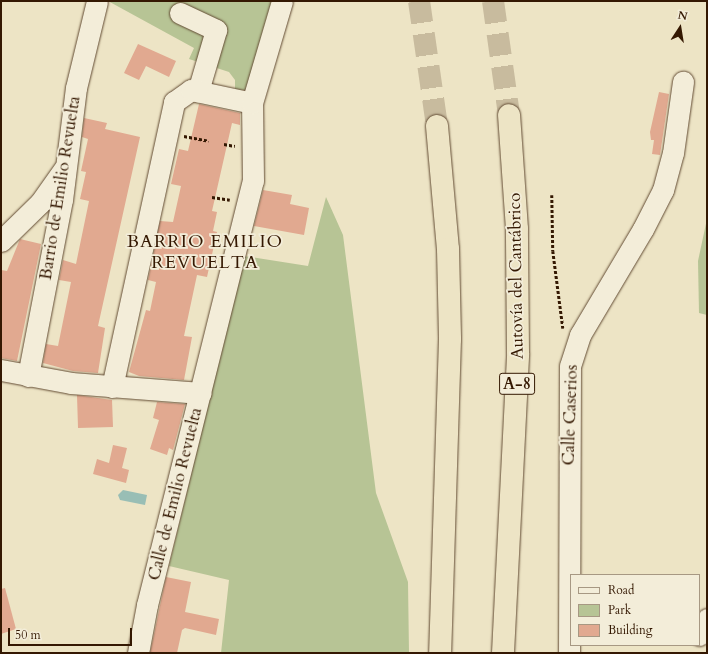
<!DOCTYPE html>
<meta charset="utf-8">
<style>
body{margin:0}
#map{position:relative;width:708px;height:654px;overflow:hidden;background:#ede4c5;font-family:Cardo,serif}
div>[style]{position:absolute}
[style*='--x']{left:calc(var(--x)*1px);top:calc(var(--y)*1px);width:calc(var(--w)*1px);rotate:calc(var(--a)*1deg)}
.green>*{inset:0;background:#b7c495}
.water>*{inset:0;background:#99beb5}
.building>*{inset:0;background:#e1a990}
.highway-tunnel>*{height:22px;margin-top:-11px;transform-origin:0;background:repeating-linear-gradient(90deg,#c8bb9e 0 22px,transparent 0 33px)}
.path>*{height:2.5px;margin-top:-1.25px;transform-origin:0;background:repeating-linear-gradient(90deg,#341802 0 3px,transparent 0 5px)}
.roads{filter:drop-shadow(0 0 1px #624b33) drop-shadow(0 0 1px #624b33)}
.minor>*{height:21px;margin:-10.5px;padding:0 10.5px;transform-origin:10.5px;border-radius:10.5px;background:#f3edd9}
.highway>*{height:22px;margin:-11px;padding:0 11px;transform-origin:11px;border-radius:11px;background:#ede4c5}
span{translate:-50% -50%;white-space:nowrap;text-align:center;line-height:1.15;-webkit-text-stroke:3.5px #f3edd9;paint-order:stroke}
.shield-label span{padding:1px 3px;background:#f3edd9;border:1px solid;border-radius:3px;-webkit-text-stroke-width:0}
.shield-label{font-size:16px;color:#341802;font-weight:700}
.street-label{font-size:17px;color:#341802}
.neighbourhood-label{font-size:18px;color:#341802;letter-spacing:1px}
.frame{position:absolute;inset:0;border:2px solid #341802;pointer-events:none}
.legend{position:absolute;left:570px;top:574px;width:130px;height:72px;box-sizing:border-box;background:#f3edd9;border:1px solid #a79883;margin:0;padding:5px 7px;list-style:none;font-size:12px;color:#341802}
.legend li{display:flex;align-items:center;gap:8px;height:20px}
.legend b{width:20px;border:1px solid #a79883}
.north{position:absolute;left:660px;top:8px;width:40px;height:40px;-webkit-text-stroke:3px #f3edd9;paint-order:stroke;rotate:12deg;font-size:11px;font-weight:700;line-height:16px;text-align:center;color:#341802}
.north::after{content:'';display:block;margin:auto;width:14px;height:18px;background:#341802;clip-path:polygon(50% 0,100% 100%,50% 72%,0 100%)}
.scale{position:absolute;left:8px;top:628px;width:124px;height:18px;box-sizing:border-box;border:2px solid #341802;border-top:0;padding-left:5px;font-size:12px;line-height:14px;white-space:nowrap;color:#341802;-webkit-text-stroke:3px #f3edd9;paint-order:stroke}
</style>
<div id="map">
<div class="green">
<i style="clip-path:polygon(108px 1px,272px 1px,247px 90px,235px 90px,235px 80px,229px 72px,189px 59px,194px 48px)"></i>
<i style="clip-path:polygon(326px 197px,343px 235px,376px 493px,408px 582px,409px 653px,221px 653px,229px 580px,169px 566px,244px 256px,308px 266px)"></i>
<i style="clip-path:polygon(707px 219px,707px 315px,699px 313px,698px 261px)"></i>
</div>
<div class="water">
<i style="clip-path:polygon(123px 490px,147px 495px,145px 505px,120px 500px,118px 495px)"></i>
</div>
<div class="building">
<i style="clip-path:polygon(138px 44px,176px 61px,169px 77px,146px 66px,139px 80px,124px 73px)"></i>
<i style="clip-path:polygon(659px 92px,669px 94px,660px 155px,652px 154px,654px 140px,651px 140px,650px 132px)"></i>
<i style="clip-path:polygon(199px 104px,240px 113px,240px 125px,232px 123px,212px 211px,217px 212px,213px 231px,217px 232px,207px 277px,197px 275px,184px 336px,192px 337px,184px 380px,139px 376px,129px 372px,146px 310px,150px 311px,156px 282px,148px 280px,160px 221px,173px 222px,181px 186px,171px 184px,179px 149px,188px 151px)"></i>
<i style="clip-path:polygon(84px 118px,107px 123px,105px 129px,140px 137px,98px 326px,105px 328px,98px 373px,73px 371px,43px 363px,46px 344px,58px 346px,71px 282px,59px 280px,63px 260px,76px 264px,89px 201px,80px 199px,86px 172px,81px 171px,88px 139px,82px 137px)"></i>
<i style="clip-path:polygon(263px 190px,292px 195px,290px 204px,309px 208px,304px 235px,254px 226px)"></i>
<i style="clip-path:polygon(20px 239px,41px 244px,17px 361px,1px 358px,1px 270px,7px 271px)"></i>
<i style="clip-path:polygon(77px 395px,112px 400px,113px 427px,78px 428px)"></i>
<i style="clip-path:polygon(157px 402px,185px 404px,173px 450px,169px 448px,167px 455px,150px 449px,159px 420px,153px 418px)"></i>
<i style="clip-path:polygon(113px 445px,127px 448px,122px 468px,129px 470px,126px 483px,93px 474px,97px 459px,109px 463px)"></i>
<i style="clip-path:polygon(166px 577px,191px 582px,185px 612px,219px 619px,216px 635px,185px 628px,182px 630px,177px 653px,150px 653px)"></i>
<i style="clip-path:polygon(5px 588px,16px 629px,1px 634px,1px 589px)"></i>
</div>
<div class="highway-tunnel">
<i style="--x:419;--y:1;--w:126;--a:81.8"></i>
<i style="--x:493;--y:1;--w:115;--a:82"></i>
</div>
<div class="path">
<i style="--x:184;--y:136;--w:25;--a:11"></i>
<i style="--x:224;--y:144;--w:11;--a:10"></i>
<i style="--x:552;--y:195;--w:56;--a:89"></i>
<i style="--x:553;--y:251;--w:78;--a:82.6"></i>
<i style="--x:212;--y:197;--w:18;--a:9"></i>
</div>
<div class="roads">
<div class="minor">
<i style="--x:180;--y:13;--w:40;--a:25"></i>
<i style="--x:216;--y:30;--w:64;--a:106.4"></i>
<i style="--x:1;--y:241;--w:54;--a:-44.3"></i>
<i style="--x:40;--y:203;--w:42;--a:-54.8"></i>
<i style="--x:1;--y:370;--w:71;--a:10.5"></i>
<i style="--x:71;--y:383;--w:130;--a:4.4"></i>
<i style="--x:28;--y:376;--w:179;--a:-79.1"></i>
<i style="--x:62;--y:200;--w:113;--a:-82.9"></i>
<i style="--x:76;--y:88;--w:89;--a:-76.4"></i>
<i style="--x:112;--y:387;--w:292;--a:-77.7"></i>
<i style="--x:174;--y:102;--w:21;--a:-35"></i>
<i style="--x:191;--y:90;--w:62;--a:12"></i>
<i style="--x:699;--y:635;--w:18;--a:-63"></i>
<i style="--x:138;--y:653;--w:49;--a:-79.4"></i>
<i style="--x:147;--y:605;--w:437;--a:-76"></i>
<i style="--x:253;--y:181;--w:78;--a:-90.7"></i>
<i style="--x:252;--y:103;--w:106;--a:-73.6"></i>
<i style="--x:569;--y:653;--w:287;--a:-89.8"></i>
<i style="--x:570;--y:366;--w:33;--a:-72"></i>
<i style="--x:580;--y:335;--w:123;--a:-59.3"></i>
<i style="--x:643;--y:229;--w:44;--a:-62.9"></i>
<i style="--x:663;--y:190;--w:38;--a:-75"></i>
<i style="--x:673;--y:153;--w:72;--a:-82"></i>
</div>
<div class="highway">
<i style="--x:437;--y:126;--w:123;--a:84.9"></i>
<i style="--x:448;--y:249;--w:90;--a:88.7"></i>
<i style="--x:450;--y:339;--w:314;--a:91.8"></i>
<i style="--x:503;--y:653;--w:300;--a:-87.1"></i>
<i style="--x:518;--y:353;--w:124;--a:-90.5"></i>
<i style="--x:517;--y:229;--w:114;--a:-94"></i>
</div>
</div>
<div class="shield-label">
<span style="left:517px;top:384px">A-8</span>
</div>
<div class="street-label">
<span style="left:60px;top:188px;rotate:-81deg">Barrio de Emilio Revuelta</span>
<span style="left:516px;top:276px;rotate:-91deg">Autovía del Cantábrico</span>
<span style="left:570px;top:415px;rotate:-88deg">Calle Caserios</span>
<span style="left:175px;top:494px;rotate:-76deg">Calle de Emilio Revuelta</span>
</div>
<div class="neighbourhood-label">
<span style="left:205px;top:253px">BARRIO EMILIO<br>REVUELTA</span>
</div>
<div class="frame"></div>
<ul class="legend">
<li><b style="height:5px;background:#f3edd9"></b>Road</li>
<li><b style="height:11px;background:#b7c495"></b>Park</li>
<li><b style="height:11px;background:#e1a990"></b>Building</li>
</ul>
<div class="north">N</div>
<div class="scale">50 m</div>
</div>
